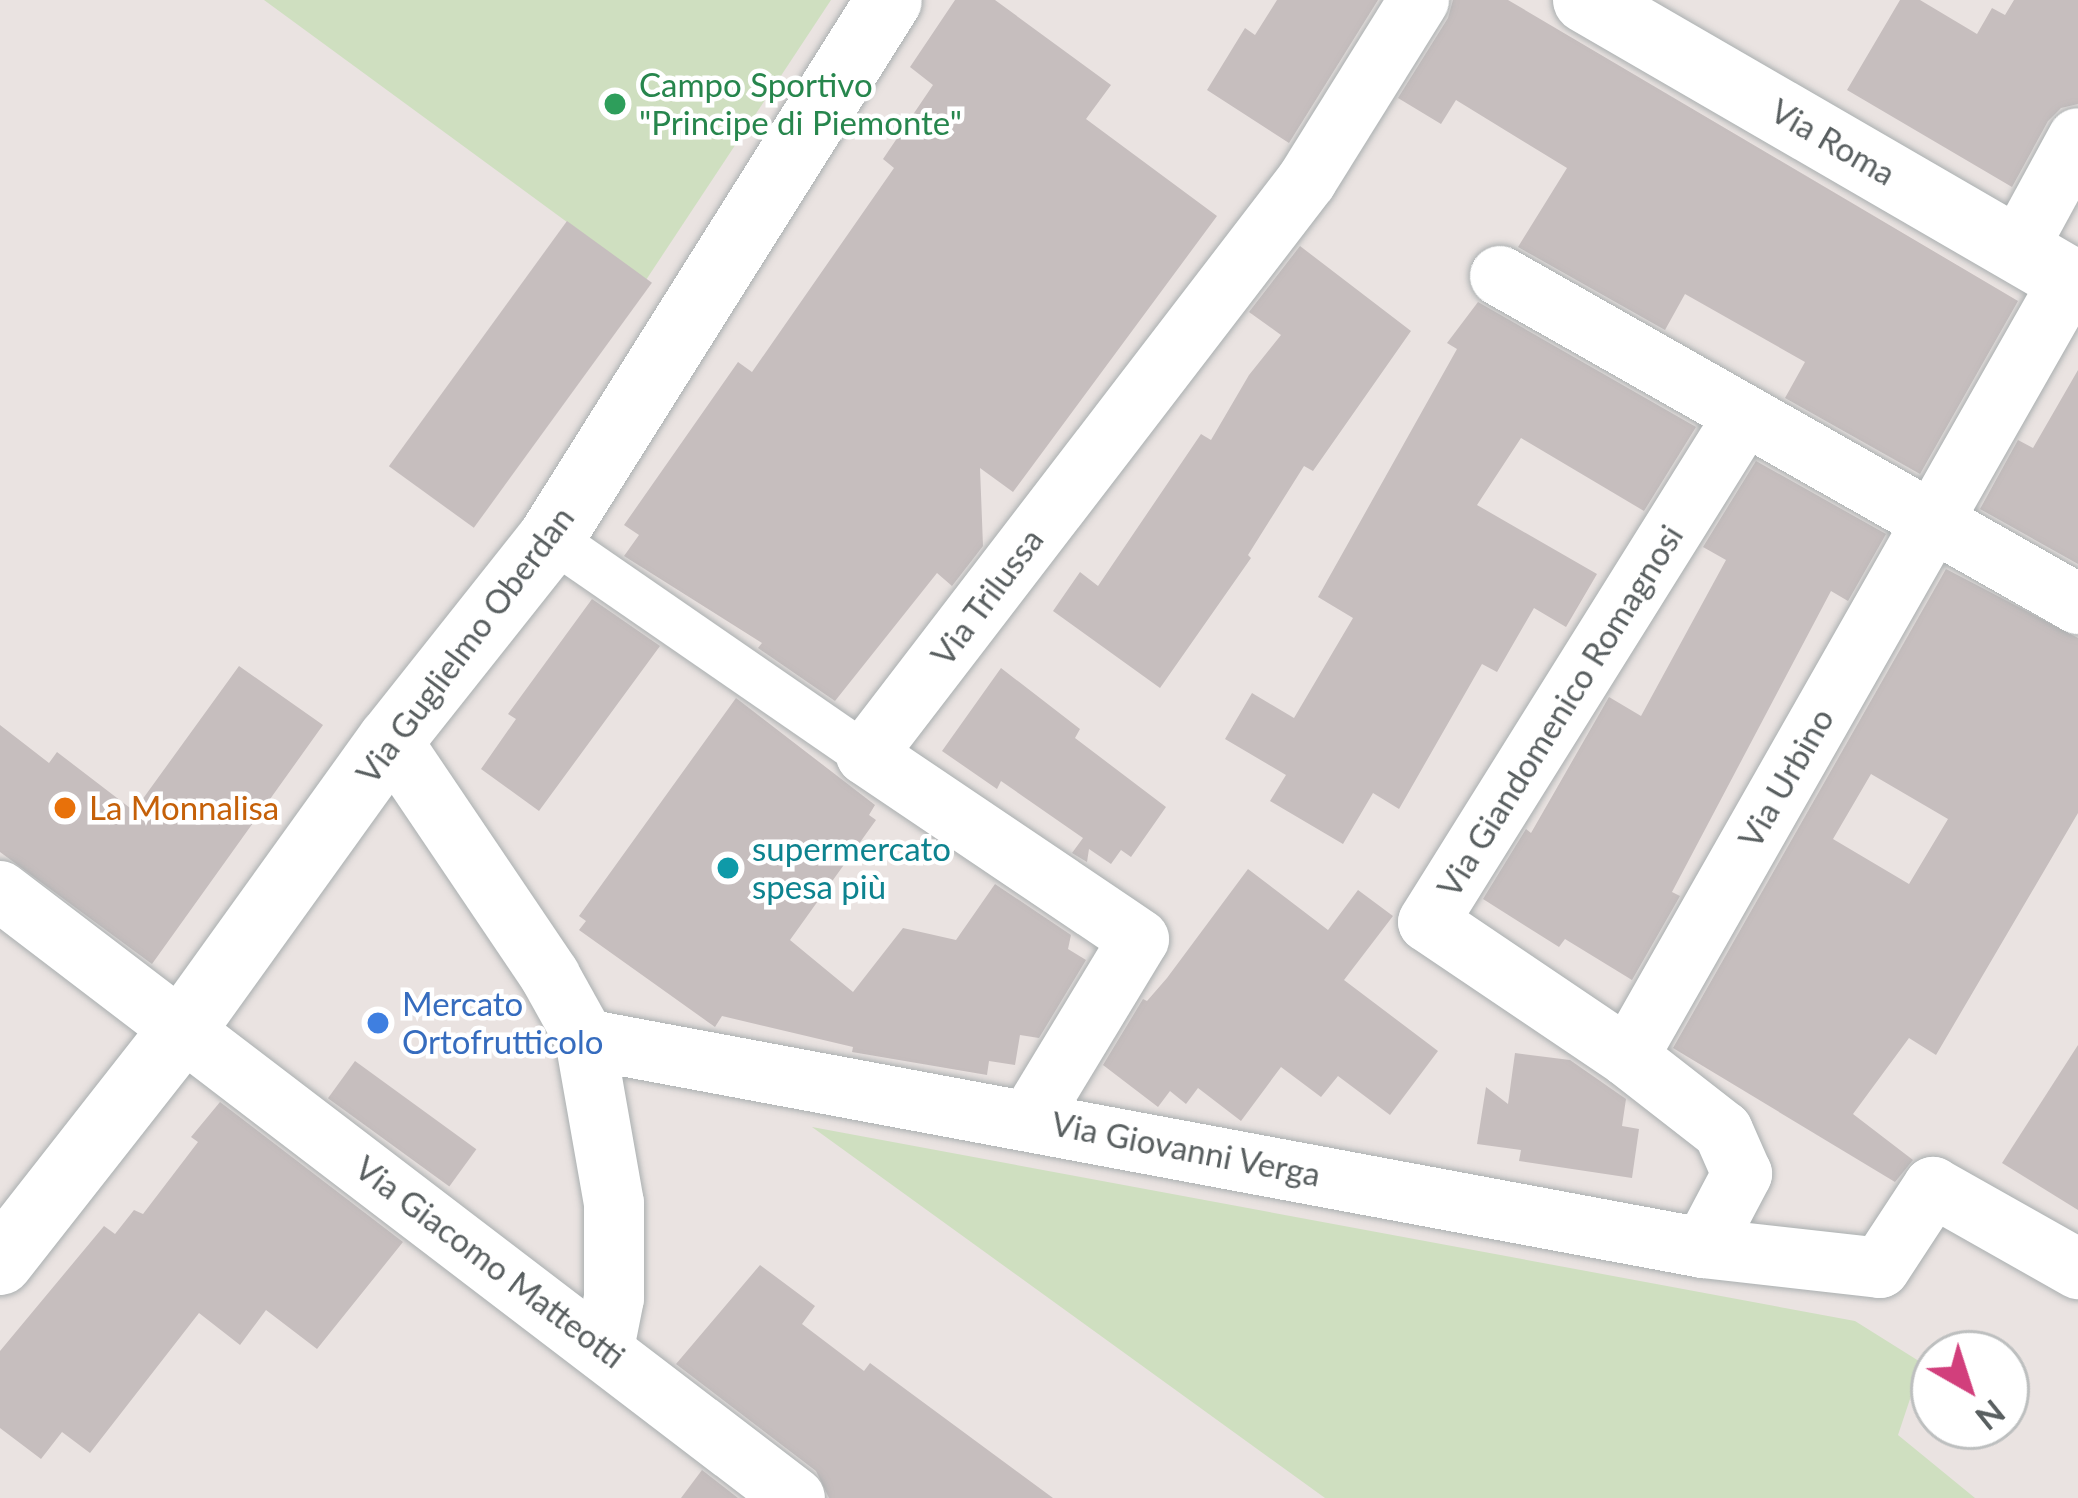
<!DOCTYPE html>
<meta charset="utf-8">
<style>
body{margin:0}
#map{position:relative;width:2078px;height:1498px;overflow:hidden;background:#eae3e1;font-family:Lato,sans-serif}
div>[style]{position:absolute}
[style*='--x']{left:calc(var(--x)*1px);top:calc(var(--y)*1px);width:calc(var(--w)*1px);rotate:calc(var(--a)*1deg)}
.green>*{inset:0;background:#cfdfc0}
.building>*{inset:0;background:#c6bebe;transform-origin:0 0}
.roads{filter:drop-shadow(0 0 3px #aaafb0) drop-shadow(0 0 3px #aaafb0)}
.pedestrian>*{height:45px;margin:-22.5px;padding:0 22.5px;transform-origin:22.5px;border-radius:22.5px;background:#fff}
.minor>*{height:60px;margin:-30px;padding:0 30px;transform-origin:30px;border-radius:30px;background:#fff}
.tertiary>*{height:66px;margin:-33px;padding:0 33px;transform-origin:33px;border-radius:33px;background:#fff}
.dots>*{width:33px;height:33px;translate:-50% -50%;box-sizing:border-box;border:6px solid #fff;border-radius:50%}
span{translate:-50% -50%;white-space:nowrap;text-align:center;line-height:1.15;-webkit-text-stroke:9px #fff;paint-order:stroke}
.leisure-label{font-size:33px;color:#27864d}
.left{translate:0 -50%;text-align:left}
.street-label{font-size:33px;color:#595f60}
.food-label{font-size:33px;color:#c56008}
.culture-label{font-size:33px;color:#0d838f}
.shop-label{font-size:33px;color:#366cbe}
.north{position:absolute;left:1910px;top:1330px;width:120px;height:120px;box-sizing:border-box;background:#fff;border:3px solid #bdbfbf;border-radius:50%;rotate:141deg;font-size:33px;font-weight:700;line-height:48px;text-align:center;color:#595f60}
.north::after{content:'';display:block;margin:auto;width:42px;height:54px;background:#d23f7c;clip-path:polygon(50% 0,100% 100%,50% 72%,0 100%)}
</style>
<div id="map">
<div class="green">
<i style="clip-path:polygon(264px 0,831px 0,646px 280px)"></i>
<i style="clip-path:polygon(812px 1127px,1855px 1321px,1922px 1363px,1898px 1435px,1975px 1498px,1325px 1498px)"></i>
</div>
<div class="building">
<i style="clip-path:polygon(955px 0,995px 0,1111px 85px,1086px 119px,1217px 216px,1013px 492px,980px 468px,983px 546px,952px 586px,937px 573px,835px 701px,758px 648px,762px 643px,624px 556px,639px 535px,624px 525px,738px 362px,752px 372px,894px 168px,883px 159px,933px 85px,910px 67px)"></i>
<i style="clip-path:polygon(1277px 0,1378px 0,1289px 143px,1207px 90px,1245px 28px,1255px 35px)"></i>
<i style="clip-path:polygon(1453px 0,1508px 0,2018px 301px,1920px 474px,1785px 398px,1805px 362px,1685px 294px,1665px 330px,1518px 247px,1567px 168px,1456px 100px,1441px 124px,1398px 98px,1448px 18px)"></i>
<i style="clip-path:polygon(1900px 0,1920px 0,1977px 34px,1992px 8px,2005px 15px,2014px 0,2078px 0,2078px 104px,2061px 108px,2048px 121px,2012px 187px,1847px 90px)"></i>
<i style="left:567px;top:221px;width:105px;height:303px;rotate:36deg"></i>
<i style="clip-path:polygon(1300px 246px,1411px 331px,1313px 471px,1304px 466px,1248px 555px,1251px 558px,1160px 688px,1053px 611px,1080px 572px,1098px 586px,1201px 434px,1211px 440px,1249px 375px,1281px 335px,1249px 312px)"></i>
<i style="clip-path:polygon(1478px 302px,1696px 427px,1644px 511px,1521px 438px,1477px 505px,1597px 574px,1566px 627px,1534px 608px,1497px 672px,1482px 664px,1399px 809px,1373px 793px,1343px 844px,1270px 801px,1286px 775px,1225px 739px,1252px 693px,1294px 718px,1353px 618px,1318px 597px,1457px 349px,1447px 343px)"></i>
<i style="clip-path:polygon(2078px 370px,2078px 564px,1980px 509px,2018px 440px,2033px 448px)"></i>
<i style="clip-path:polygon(1756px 461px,1886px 534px,1848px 601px,1831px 591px,1672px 892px,1680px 896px,1632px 980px,1565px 939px,1559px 947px,1483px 899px,1526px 829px,1531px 833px,1609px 697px,1641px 716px,1726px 560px,1703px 547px)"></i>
<i style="clip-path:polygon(evenodd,1946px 569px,2078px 638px,2078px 813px,1936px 1055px,1909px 1038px,1853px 1114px,1913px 1160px,1895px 1182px,1673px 1048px,1946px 569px,1871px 774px,1948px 819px,1909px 884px,1833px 839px,1871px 774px)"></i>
<i style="clip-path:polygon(592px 599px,660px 646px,539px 811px,481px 769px,516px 719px,508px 714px)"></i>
<i style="clip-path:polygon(239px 666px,323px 725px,152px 964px,0 852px,0 725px,49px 763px,57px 752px,134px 811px)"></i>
<i style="clip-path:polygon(1001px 668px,1080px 729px,1075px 738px,1166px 807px,1131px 857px,1121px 850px,1111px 864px,1089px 849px,1087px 862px,1072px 853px,1083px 838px,1001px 781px,997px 789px,942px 751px)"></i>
<i style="clip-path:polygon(736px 698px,875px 805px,869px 815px,876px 820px,790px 940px,853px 992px,903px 928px,956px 940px,995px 884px,1071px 935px,1068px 949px,1086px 960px,1039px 1038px,1020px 1035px,1015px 1065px,989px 1061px,987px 1075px,852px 1052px,853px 1047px,722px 1016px,715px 1027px,579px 930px,586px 921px,579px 916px)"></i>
<i style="clip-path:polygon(1248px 869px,1328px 930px,1358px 890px,1393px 916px,1344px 980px,1438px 1051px,1390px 1115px,1338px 1076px,1321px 1097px,1281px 1067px,1241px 1121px,1198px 1088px,1186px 1104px,1170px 1091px,1158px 1107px,1103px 1065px,1143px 999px,1147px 1001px,1167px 978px)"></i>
<i style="clip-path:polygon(2078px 1045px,2078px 1210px,2002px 1163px)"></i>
<i style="clip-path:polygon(1515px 1053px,1570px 1060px,1626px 1099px,1622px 1126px,1639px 1129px,1632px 1178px,1519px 1161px,1521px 1150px,1477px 1144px,1486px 1087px,1508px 1104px)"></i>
<i style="left:355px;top:1061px;width:150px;height:46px;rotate:36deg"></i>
<i style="clip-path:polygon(220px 1102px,403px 1242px,317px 1349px,266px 1310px,240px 1345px,199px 1313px,90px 1453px,62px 1432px,41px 1459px,0 1428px,0 1351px,104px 1226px,115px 1234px,134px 1210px,143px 1214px,198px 1142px,191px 1137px)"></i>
<i style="clip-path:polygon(760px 1265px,815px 1306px,802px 1324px,864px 1371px,870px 1363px,1053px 1498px,829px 1498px,816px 1471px,676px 1364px)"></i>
<i style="clip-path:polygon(702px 1470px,738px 1498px,681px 1498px)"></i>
</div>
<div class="roads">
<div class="pedestrian">
<i style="--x:551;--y:538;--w:383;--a:34.6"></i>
</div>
<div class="minor">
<i style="--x:2018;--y:248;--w:125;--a:-61.4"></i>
<i style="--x:1500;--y:276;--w:665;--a:29.57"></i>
<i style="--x:391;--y:740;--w:285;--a:56"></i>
<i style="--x:550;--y:976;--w:72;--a:60.9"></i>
<i style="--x:585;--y:1039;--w:1137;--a:10.59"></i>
<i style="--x:1703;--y:1248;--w:178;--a:6.4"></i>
<i style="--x:1880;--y:1268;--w:97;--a:-56.8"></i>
<i style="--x:1933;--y:1187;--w:167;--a:29.5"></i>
<i style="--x:0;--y:891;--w:1000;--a:37.36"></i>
<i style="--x:585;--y:1039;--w:167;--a:80"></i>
<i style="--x:614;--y:1203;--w:95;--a:90"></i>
<i style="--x:614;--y:1298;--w:51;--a:101.3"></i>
<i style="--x:1628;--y:1057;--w:241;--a:-146"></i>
<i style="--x:1428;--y:922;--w:597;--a:-58.01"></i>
<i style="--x:1030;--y:1119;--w:210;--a:-58.8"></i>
<i style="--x:1139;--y:939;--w:329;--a:-146"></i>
<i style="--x:866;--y:755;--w:725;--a:-52.51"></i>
<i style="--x:1307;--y:180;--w:212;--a:-58.1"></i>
<i style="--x:1703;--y:1248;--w:84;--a:-62.2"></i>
<i style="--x:1742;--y:1174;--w:47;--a:-113.8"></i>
<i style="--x:1723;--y:1131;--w:120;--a:-142.1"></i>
<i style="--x:1628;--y:1057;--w:894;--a:-60.37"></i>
</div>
<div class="tertiary">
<i style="--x:1586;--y:0;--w:569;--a:30.08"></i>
<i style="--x:0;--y:1262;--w:296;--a:-51.9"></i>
<i style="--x:183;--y:1029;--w:356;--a:-54.3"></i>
<i style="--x:391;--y:740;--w:258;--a:-51.6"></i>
<i style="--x:551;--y:538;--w:635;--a:-57.86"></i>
</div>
</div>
<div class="dots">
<i style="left:615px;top:104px;background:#2e9e5b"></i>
<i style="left:65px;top:808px;background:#e8710a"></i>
<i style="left:728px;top:868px;background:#0f9aa8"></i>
<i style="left:378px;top:1023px;background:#3f7fe0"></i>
</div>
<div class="leisure-label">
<span class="left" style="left:639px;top:104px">Campo Sportivo<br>"Principe di Piemonte"</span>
</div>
<div class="street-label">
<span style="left:1833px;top:142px;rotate:30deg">Via Roma</span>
<span style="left:987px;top:597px;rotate:-53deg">Via Trilussa</span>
<span style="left:465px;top:645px;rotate:-53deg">Via Guglielmo Oberdan</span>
<span style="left:1560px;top:711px;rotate:-58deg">Via Giandomenico Romagnosi</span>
<span style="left:1786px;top:778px;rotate:-60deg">Via Urbino</span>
<span style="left:1186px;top:1149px;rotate:11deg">Via Giovanni Verga</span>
<span style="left:490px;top:1262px;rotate:37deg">Via Giacomo Matteotti</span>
</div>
<div class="food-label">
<span class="left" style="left:89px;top:808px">La Monnalisa</span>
</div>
<div class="culture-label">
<span class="left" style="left:752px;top:868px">supermercato<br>spesa più</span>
</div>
<div class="shop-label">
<span class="left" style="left:402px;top:1023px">Mercato<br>Ortofrutticolo</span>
</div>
<div class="north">N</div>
</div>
